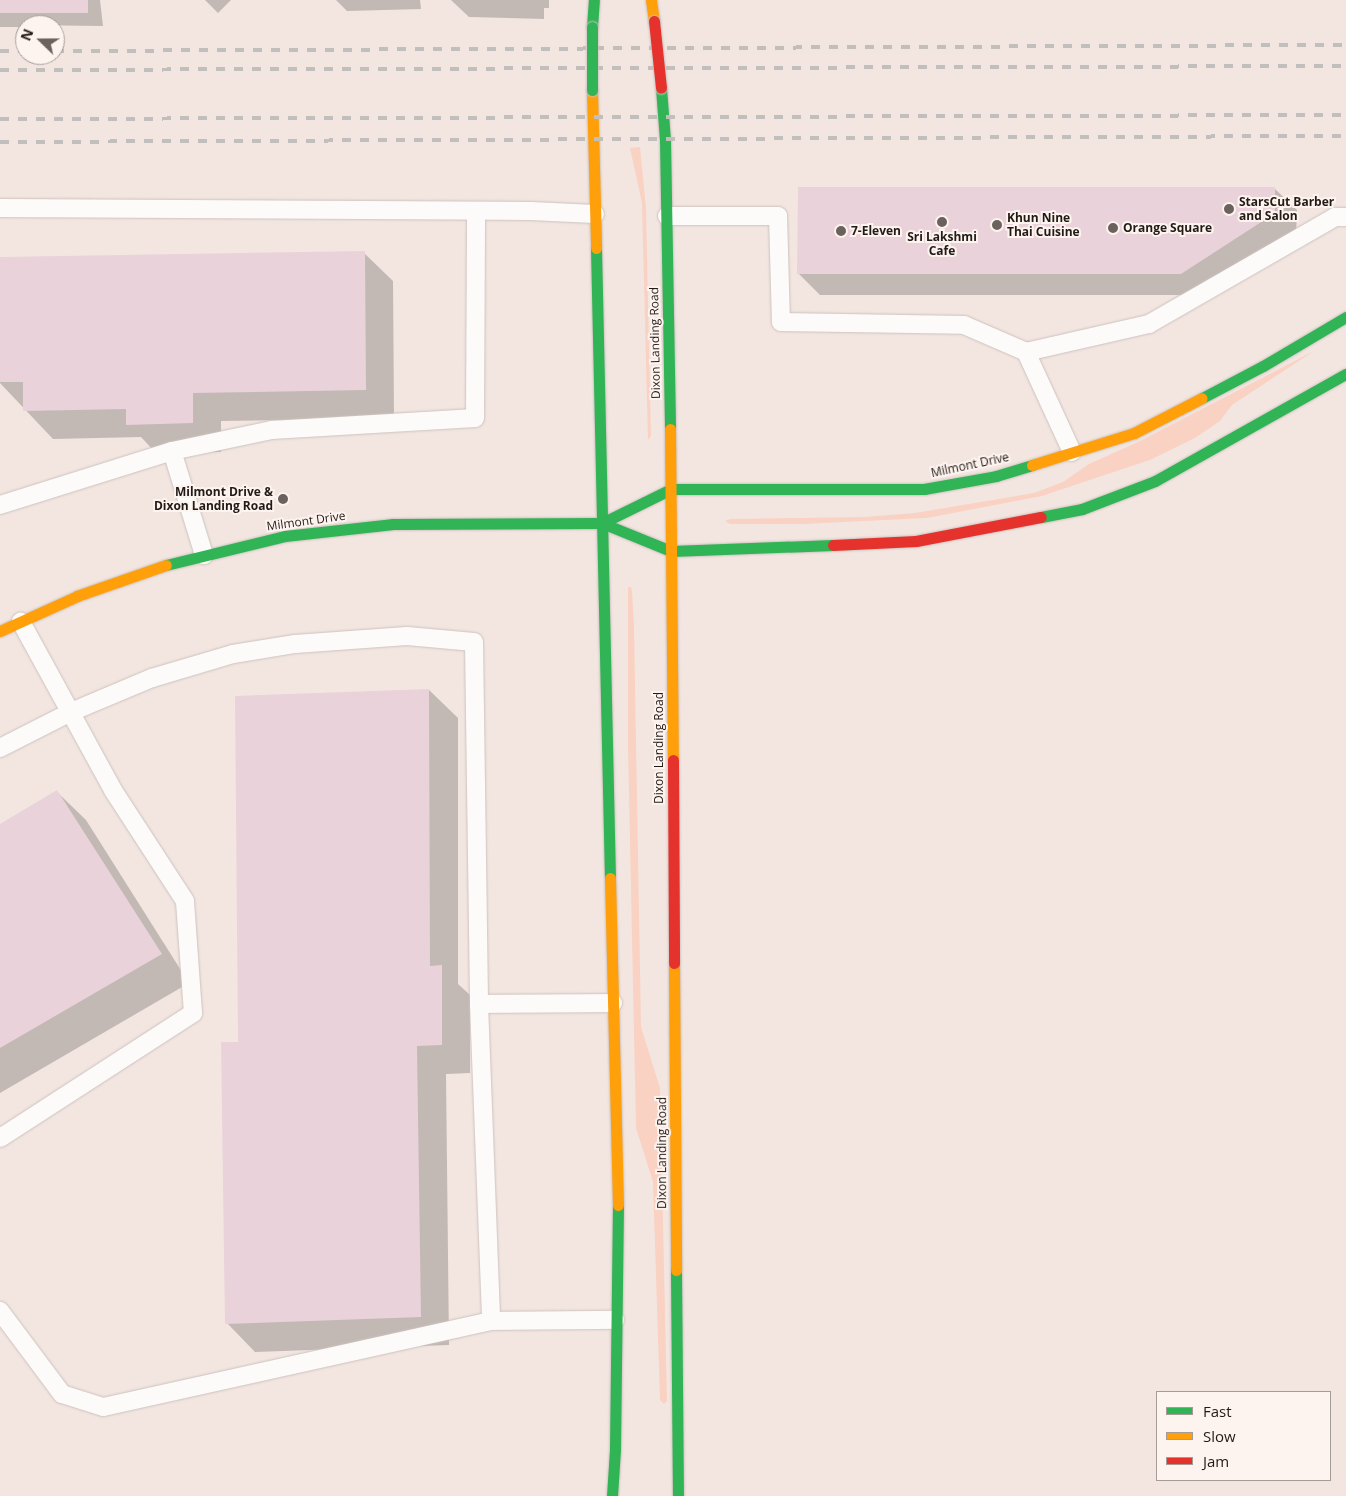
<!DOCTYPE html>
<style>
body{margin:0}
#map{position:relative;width:1346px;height:1496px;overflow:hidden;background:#f3e6e1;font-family:"Open Sans",sans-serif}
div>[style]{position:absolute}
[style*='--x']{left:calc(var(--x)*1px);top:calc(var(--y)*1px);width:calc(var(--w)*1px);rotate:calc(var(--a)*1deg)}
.green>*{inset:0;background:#f9d2c3}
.shadow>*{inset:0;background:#0003}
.building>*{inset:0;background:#e9d2da;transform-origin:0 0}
.roads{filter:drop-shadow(0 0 1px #ccc2be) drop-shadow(0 0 1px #ccc2be)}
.lane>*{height:18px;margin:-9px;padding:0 9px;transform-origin:9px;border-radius:9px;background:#fdfbfa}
.fast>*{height:11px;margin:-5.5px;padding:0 5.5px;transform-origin:5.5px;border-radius:5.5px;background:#30b455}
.slow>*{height:11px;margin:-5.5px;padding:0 5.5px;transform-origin:5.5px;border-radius:5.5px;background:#ff9f0a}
.jam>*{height:11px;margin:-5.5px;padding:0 5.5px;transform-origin:5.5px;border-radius:5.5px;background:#e5322d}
.rail>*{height:4px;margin-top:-2px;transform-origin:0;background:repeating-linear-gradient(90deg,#c2bebc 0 9px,transparent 0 18px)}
.bridges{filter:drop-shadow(0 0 1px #ccc2be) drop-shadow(0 0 1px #ccc2be)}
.fast-bridge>*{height:11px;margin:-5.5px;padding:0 5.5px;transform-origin:5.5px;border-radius:5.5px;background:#30b455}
.jam-bridge>*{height:11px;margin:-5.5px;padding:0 5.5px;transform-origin:5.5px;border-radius:5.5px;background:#e5322d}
.dots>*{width:14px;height:14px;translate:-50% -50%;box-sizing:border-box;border:2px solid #fdf3ef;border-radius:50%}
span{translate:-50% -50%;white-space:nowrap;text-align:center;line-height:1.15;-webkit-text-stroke:4px #fdf3ef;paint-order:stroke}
.poi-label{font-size:12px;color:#221a16;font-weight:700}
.left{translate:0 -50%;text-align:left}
.right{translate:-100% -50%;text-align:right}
.street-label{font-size:12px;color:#221a16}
.legend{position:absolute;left:1156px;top:1391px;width:175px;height:90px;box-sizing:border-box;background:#fdf3ef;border:1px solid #a59c98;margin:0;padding:6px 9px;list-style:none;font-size:15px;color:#221a16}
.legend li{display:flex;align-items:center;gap:10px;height:25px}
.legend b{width:25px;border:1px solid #a59c98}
.north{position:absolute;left:15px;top:15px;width:50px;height:50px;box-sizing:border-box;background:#fdf3ef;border:1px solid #a59c98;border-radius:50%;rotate:292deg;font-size:14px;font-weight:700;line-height:20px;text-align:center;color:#221a16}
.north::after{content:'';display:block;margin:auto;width:18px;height:22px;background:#6b615d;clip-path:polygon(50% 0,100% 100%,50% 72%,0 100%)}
</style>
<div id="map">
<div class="green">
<i style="clip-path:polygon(640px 147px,646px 208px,651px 436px,648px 440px,642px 203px,630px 148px)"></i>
<i style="clip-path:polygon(1314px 351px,1232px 405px,1220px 421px,1195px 438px,1150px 460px,1042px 496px,927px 518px,802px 524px,730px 524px,725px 521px,730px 519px,865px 517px,915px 513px,1034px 493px,1063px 482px,1089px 464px,1140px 441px)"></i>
<i style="clip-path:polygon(628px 587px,631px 587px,632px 591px,634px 625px,641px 1027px,660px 1088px,667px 1401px,664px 1404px,660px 1400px,653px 1182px,636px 1128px,628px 746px)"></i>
</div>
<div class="shadow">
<i style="clip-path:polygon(0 0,100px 0,103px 26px,25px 25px,25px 27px,0 27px)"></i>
<i style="clip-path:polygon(205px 0,231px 0,218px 13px)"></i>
<i style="clip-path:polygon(336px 0,420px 0,421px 9px,347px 11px)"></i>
<i style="clip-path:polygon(451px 0,549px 0,549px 8px,544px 8px,544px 19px,469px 17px)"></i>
<i style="clip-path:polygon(1275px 189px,1297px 210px,1296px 235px,1203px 295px,820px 295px,798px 273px)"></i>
<i style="clip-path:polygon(364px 253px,393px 281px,394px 418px,221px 421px,221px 452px,156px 453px,141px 437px,53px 439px,0 383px,0 258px)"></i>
<i style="clip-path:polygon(429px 690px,458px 718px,458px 984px,470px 995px,470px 1073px,446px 1074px,449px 1345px,255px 1352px,227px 1323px,240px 1043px)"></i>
<i style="clip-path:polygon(57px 792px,86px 820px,189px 983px,0 1093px,0 826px)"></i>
</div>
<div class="building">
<i style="left:0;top:0;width:88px;height:13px"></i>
<i style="clip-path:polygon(798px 187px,1275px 187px,1275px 213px,1181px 274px,797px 274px)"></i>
<i style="clip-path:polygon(365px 251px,366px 390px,193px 393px,193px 423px,126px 425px,126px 409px,23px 411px,23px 382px,0 382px,0 257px)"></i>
<i style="clip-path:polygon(429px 689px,430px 966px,442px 965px,442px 1045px,417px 1046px,421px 1317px,225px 1324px,221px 1042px,238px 1042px,235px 696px)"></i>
<i style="clip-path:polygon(57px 790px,162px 954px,0 1048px,0 824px)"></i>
</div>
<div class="roads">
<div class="lane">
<i style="--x:0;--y:208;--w:531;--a:0.32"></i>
<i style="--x:531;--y:211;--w:64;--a:2.7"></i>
<i style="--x:667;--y:216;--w:111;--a:0"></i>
<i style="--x:778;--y:216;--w:106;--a:88.4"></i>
<i style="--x:781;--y:322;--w:183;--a:0.9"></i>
<i style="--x:964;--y:325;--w:68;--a:23.5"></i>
<i style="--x:1026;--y:352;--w:126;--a:-12.8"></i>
<i style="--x:1149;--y:324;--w:215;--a:-29.9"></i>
<i style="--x:1335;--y:217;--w:11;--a:0"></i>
<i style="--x:1026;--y:352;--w:110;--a:65.3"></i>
<i style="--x:172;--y:451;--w:109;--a:72.9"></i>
<i style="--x:0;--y:505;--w:180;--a:-17.4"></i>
<i style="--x:172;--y:451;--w:102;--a:-11.9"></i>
<i style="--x:272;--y:430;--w:203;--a:-3.4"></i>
<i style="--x:475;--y:418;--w:207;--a:-89.7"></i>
<i style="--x:0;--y:748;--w:80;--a:-26.9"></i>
<i style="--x:71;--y:712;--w:88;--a:-22.8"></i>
<i style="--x:152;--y:678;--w:84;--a:-16.5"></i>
<i style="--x:233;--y:654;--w:63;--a:-9.2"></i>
<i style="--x:295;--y:644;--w:112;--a:-4.1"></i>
<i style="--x:407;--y:636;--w:67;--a:5.1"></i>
<i style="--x:474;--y:642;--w:362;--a:89.2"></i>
<i style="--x:479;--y:1004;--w:317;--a:87.8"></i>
<i style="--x:491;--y:1321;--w:397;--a:167.5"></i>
<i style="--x:103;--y:1407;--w:43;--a:-162.4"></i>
<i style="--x:62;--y:1394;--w:104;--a:-126.8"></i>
<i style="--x:479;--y:1004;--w:134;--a:-0.4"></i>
<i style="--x:0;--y:1138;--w:230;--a:-32.9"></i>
<i style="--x:193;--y:1013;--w:112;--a:-94.1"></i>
<i style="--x:185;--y:901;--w:132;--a:-123"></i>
<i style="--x:113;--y:790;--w:192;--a:-118.7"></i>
<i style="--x:491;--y:1321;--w:124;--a:-0.5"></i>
</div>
<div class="fast">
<i style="--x:592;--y:27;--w:27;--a:-86"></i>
<i style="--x:661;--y:88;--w:52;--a:85.6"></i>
<i style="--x:665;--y:140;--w:289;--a:89"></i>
<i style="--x:596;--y:248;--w:630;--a:88.73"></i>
<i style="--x:1202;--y:398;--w:69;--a:-27.7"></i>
<i style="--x:1263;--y:366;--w:96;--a:-30.6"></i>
<i style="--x:1041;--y:517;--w:42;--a:-11"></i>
<i style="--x:1082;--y:509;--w:78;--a:-21"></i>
<i style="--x:1155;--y:481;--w:219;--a:-29.3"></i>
<i style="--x:602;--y:523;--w:77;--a:-26.2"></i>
<i style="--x:671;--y:489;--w:253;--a:0"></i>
<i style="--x:924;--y:489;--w:73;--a:-10.2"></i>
<i style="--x:996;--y:476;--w:38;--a:-17"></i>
<i style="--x:166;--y:565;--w:122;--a:-13.7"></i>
<i style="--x:285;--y:536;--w:109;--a:-6.3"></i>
<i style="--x:393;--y:524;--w:209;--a:-0.3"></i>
<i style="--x:602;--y:523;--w:74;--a:22.1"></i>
<i style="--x:671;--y:551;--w:162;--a:-2.1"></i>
<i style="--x:676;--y:1270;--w:226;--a:89.5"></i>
<i style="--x:612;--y:1496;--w:47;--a:-86.3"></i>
<i style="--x:615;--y:1449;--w:244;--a:-89.3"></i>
</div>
<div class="slow">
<i style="--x:651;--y:0;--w:21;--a:82"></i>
<i style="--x:592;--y:90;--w:158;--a:88.5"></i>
<i style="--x:670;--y:429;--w:331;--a:89.5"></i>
<i style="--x:1032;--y:465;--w:107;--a:-17.4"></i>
<i style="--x:1134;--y:433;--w:76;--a:-27.2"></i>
<i style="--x:0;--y:631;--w:85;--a:-24.4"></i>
<i style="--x:77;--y:596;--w:94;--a:-19.2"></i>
<i style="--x:610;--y:878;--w:327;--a:88.6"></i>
<i style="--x:674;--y:963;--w:307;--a:89.6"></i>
</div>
<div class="jam">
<i style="--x:833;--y:545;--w:83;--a:-2.8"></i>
<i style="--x:916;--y:541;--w:127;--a:-10.9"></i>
<i style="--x:673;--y:760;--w:203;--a:89.7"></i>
</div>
</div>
<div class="rail">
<i style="--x:0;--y:51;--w:25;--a:0"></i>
<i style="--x:55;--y:51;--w:1291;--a:-0.27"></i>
<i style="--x:0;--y:70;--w:1346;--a:-0.17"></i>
<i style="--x:0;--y:119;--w:1346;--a:-0.17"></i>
<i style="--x:0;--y:142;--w:1346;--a:-0.26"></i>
</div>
<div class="bridges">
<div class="fast-bridge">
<i style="--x:592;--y:27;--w:63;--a:90"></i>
</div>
<div class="jam-bridge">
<i style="--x:654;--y:21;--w:67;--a:84"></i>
</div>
</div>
<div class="dots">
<i style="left:1229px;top:209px;background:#6b615d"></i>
<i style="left:942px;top:222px;background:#6b615d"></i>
<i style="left:997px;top:225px;background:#6b615d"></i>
<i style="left:1113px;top:228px;background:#6b615d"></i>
<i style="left:841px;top:231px;background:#6b615d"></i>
<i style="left:283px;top:499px;background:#6b615d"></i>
</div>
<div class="poi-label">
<span class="left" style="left:1239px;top:209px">StarsCut Barber<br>and Salon</span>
<span class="left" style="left:1007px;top:225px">Khun Nine<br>Thai Cuisine</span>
<span class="left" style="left:1123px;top:228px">Orange Square</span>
<span class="left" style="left:851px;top:231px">7-Eleven</span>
<span style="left:942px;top:244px">Sri Lakshmi<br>Cafe</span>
<span class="right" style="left:273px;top:499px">Milmont Drive &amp;<br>Dixon Landing Road</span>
</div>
<div class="street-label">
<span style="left:655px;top:343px;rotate:-91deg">Dixon Landing Road</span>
<span style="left:970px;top:465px;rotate:-12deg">Milmont Drive</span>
<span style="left:306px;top:521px;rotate:-8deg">Milmont Drive</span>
<span style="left:659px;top:748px;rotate:-90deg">Dixon Landing Road</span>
<span style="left:662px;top:1153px;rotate:-90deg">Dixon Landing Road</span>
</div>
<ul class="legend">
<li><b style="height:6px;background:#30b455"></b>Fast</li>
<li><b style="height:6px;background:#ff9f0a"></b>Slow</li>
<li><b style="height:6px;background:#e5322d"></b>Jam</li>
</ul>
<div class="north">N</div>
</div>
